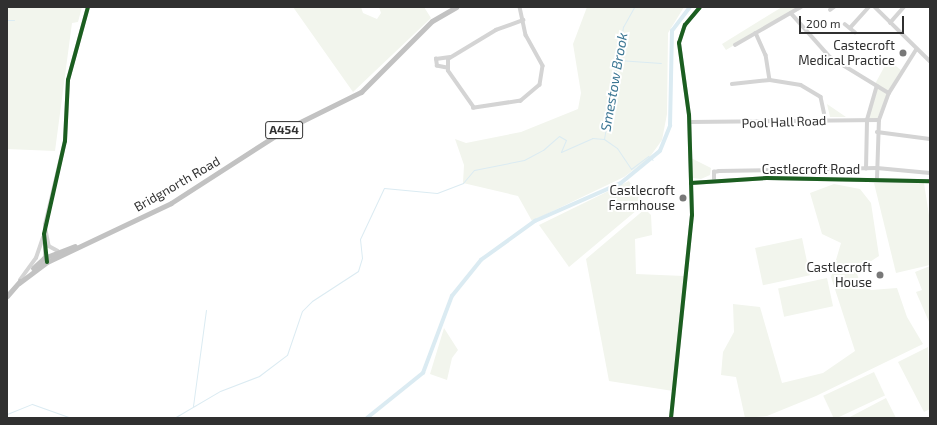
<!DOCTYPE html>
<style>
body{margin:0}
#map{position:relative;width:937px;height:425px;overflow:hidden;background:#fff;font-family:"Exo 2",sans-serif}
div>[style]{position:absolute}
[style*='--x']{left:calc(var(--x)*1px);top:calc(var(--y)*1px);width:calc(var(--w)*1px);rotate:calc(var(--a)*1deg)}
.green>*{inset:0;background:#f2f5ed;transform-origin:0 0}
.stream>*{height:1px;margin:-0.5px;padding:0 0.5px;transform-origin:0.5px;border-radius:0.5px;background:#dbebf2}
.canal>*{height:3.5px;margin:-1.75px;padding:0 1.75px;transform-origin:1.75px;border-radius:1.75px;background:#dbebf2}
.minor>*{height:3.5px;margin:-1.75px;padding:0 1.75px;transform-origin:1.75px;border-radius:1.75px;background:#d4d4d4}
.highway>*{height:5px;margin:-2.5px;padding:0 2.5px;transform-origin:2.5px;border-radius:2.5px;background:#c2c2c2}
.cycleway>*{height:4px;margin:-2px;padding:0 2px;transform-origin:2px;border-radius:2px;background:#1b5e20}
.dots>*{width:11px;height:11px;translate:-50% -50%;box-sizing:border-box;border:2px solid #fff;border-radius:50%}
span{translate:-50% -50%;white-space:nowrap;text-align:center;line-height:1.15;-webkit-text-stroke:4px #fff;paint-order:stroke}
.shield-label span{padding:1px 3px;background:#fff;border:1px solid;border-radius:3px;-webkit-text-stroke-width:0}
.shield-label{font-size:12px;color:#303030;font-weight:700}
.poi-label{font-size:13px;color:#303030}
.right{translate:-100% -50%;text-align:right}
.street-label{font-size:13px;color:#303030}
.water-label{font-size:14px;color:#3d7794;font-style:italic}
.frame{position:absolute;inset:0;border:8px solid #303030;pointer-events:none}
.scale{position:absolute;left:799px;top:16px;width:105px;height:18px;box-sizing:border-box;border:2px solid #303030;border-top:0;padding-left:5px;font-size:12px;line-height:14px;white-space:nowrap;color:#303030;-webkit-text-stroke:3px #fff;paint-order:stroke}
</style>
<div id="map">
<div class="green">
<i style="clip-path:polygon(7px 7px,82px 7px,78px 22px,72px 23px,55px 151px,7px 149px)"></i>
<i style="clip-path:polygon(293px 7px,361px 7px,363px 13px,377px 19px,381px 13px,379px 7px,424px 7px,431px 18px,353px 92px)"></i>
<i style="clip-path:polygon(587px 7px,684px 7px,668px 33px,667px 114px,662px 140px,649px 158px,624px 177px,532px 221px,518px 196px,463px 183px,464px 165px,455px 139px,466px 143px,521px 132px,578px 109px,581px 93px,573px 44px)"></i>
<i style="clip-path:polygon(782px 7px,798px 7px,726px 50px,722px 44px)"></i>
<i style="clip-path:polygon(888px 60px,901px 70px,888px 92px,875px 84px)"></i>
<i style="clip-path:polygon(877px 87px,888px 94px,877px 119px,868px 119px)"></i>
<i style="clip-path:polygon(827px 104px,846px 117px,830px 117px)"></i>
<i style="clip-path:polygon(691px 158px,711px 168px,710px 175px,701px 179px,692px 178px)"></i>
<i style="clip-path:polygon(629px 181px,643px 205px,569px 267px,539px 225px)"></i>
<i style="clip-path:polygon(874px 183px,924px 183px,930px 222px,930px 265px,896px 273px)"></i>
<i style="clip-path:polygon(834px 184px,860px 189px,871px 203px,879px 256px,856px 271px,861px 285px,871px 290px,897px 288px,907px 317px,923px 344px,816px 396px,767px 416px,745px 418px,736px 377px,721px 375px,723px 352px,734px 332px,733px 304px,760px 307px,782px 383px,823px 373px,855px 351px,831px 277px,841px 243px,822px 234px,810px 193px)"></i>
<i style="clip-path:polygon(645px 209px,651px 215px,652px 235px,635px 239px,636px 274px,684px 276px,673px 391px,609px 381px,586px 259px)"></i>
<i style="left:802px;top:238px;width:38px;height:48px;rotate:78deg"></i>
<i style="clip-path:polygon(930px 266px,930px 324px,916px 292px,922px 290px,915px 272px)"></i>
<i style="left:827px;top:278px;width:29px;height:50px;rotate:78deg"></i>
<i style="clip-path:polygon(444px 328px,458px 350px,452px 358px,447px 380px,430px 374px)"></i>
<i style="clip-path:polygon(928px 347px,930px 409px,924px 412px,898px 362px)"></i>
<i style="left:874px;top:372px;width:26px;height:56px;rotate:65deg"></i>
<i style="clip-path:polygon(886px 398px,896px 418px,848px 418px)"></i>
</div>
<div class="stream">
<i style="--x:7;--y:20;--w:7;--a:0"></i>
<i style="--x:618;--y:60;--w:43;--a:4"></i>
<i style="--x:604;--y:139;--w:16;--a:35"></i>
<i style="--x:617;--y:148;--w:25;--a:56"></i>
<i style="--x:631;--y:169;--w:21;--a:-37"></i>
<i style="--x:648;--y:156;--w:6;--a:39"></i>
<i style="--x:193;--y:406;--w:97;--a:-82.3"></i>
<i style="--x:7;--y:414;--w:27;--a:-22"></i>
<i style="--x:32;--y:404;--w:41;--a:19.7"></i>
<i style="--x:174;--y:418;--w:53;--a:-30.4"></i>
<i style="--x:220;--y:391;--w:42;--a:-21"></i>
<i style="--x:259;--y:376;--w:35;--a:-37"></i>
<i style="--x:287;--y:355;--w:46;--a:-71.2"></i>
<i style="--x:302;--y:311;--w:14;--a:-45"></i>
<i style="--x:312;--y:301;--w:55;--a:-33.1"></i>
<i style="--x:358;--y:271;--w:14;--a:-73"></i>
<i style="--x:362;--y:258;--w:19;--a:-96"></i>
<i style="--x:360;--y:239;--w:56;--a:-64.8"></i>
<i style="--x:384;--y:188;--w:53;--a:5.4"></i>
<i style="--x:437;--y:193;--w:28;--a:-21"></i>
<i style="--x:463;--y:183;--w:17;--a:-50"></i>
<i style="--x:474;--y:170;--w:51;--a:-11.3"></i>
<i style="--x:524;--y:160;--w:21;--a:-28"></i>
<i style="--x:543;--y:150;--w:21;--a:-41"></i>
<i style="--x:559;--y:136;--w:8;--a:30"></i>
<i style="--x:566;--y:140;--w:13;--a:113"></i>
<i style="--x:561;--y:152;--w:34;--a:-24"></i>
<i style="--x:592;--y:138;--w:12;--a:5"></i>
<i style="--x:604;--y:139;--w:114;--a:-80.4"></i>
<i style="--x:623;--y:27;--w:23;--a:-61"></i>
</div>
<div class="canal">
<i style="--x:367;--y:418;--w:72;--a:-38.8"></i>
<i style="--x:423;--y:373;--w:82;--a:-69.4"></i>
<i style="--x:452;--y:296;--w:46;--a:-51.1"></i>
<i style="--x:481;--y:260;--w:67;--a:-35.8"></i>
<i style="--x:535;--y:221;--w:94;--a:-23.8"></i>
<i style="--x:621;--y:183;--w:50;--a:-39.4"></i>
<i style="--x:660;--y:151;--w:27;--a:-68"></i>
<i style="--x:670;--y:126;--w:95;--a:-88.8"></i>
<i style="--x:672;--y:31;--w:30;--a:-53"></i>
</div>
<div class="minor">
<i style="--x:520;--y:7;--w:29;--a:78"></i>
<i style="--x:526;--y:35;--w:35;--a:61"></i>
<i style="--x:543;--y:66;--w:19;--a:99"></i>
<i style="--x:540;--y:85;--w:25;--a:140"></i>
<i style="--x:521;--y:101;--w:48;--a:171.5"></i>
<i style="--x:474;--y:108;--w:45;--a:-125.1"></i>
<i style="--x:448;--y:71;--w:12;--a:-90"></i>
<i style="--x:448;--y:59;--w:56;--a:-31.1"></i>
<i style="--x:496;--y:30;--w:29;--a:-20"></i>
<i style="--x:875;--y:7;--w:77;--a:44.5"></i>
<i style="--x:830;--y:10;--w:5;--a:-37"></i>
<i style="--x:791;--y:13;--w:59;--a:48.4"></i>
<i style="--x:830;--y:57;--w:69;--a:31.4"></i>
<i style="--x:890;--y:23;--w:21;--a:-49"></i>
<i style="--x:845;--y:24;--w:13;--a:39"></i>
<i style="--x:850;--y:28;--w:28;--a:-48"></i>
<i style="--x:756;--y:33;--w:24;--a:66"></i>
<i style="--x:766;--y:55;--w:25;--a:81"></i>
<i style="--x:735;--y:45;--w:76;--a:-29.9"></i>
<i style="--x:447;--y:68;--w:10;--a:-169"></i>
<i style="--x:437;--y:66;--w:7;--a:-98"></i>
<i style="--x:436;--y:59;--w:14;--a:-8"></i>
<i style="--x:732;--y:84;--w:38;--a:-6"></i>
<i style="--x:770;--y:80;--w:31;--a:9"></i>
<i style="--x:801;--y:85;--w:23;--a:31"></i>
<i style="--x:821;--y:97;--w:24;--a:78"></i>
<i style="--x:689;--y:122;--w:190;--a:-0.6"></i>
<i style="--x:877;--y:132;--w:53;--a:7.5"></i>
<i style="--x:866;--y:169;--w:49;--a:-88.8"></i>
<i style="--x:867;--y:120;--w:35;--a:-74"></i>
<i style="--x:877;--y:179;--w:59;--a:-88.1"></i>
<i style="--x:879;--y:120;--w:29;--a:-70"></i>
<i style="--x:889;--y:93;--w:51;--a:-57.9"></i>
<i style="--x:714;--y:180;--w:8;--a:-90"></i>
<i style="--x:714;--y:172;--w:5;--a:-11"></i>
<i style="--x:719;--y:171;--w:158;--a:-1.1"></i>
<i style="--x:877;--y:168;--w:53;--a:5.4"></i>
<i style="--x:691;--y:183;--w:76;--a:-3.8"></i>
<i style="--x:767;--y:178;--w:163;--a:1.1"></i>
<i style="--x:46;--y:230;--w:16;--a:79"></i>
<i style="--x:49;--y:246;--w:10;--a:29"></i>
<i style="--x:45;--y:259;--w:34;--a:-90"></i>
<i style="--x:45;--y:225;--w:86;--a:-76.6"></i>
<i style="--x:65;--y:141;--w:61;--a:-87.2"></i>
<i style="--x:68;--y:80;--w:76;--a:-74.7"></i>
<i style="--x:20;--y:280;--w:27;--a:-54"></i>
<i style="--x:36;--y:258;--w:21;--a:-71"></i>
<i style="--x:671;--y:418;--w:204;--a:-84.1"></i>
<i style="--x:692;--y:215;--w:100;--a:-91.7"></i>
<i style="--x:689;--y:115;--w:73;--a:-97.9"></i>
<i style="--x:679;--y:43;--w:19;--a:-72"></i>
<i style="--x:685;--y:25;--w:23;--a:-50"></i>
</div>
<div class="highway">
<i style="--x:33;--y:268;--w:15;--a:-42"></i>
<i style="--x:44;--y:258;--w:33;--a:-21"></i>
<i style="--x:19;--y:283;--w:35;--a:-37"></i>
<i style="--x:47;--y:262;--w:137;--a:-25.4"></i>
<i style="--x:171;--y:203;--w:137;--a:-32.8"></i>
<i style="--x:286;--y:129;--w:84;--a:-26.3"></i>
<i style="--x:361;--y:92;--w:100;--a:-45"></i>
<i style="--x:432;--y:21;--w:28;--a:-30"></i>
<i style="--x:7;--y:296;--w:20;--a:-49"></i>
</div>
<div class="cycleway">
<i style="--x:691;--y:183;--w:76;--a:-3.8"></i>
<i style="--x:767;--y:178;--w:163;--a:1.1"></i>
<i style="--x:47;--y:262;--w:28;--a:-96"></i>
<i style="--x:44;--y:234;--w:95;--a:-77.3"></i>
<i style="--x:65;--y:141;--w:61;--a:-87.2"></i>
<i style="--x:68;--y:80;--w:76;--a:-74.7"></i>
<i style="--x:671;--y:418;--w:204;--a:-84.1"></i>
<i style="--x:692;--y:215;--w:100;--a:-91.7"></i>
<i style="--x:689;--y:115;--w:73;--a:-97.9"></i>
<i style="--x:679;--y:43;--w:19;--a:-72"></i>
<i style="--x:685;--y:25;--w:23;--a:-50"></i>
</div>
<div class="dots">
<i style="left:903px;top:53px;background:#787878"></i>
<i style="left:683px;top:198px;background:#787878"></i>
<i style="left:880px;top:275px;background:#787878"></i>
</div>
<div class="shield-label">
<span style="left:284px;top:130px">A454</span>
</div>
<div class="poi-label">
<span class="right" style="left:895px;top:53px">Castecroft<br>Medical Practice</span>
<span class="right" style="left:675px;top:198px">Castlecroft<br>Farmhouse</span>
<span class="right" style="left:872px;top:275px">Castlecroft<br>House</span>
</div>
<div class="street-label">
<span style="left:784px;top:122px;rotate:-2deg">Pool Hall Road</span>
<span style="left:811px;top:169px">Castlecroft Road</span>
<span style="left:177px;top:184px;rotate:-30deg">Bridgnorth Road</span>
</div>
<div class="water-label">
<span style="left:614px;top:82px;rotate:-80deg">Smestow Brook</span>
</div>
<div class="frame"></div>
<div class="scale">200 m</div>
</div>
